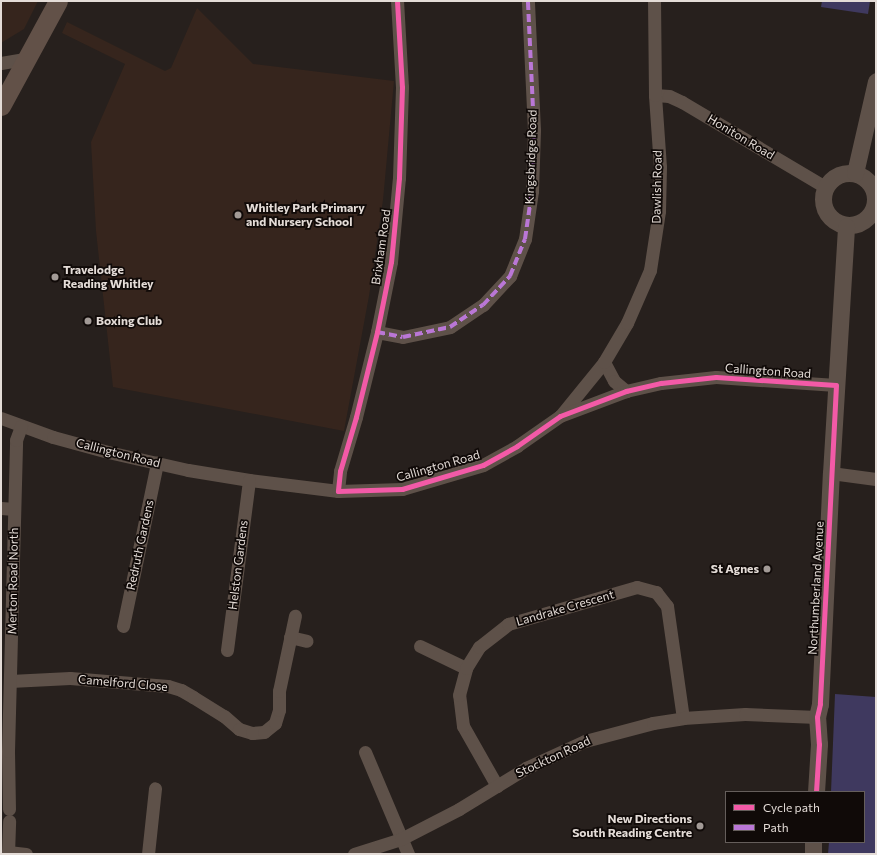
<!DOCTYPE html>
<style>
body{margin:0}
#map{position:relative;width:877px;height:855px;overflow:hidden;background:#27201d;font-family:Commissioner,sans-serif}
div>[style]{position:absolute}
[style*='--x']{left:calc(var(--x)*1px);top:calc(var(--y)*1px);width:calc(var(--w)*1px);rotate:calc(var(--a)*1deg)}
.built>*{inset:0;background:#36251d}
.green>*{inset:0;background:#3f395f}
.minor>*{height:13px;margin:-6.5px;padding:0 6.5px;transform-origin:6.5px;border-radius:6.5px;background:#5e5149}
.tertiary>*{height:17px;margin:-8.5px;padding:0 8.5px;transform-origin:8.5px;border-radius:8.5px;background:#5e5149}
.tertiary>.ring{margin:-8.5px;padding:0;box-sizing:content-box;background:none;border:17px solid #5e5149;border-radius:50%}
.secondary>*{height:19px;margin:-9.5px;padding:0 9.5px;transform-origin:9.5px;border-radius:9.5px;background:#625148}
.quiet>*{height:4px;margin-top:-2px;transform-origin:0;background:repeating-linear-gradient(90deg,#ba77d6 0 8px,transparent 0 12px)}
.cycleway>*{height:5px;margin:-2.5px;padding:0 2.5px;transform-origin:2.5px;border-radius:2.5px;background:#f35aa7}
.dots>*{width:11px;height:11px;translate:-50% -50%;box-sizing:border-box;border:2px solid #100a08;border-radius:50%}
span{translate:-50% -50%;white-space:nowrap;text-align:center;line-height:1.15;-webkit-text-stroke:3.5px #100a08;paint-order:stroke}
.street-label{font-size:12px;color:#e4dcd7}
.poi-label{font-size:12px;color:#e4dcd7;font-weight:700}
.left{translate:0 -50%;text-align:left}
.right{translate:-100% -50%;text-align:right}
.frame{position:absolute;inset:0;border:2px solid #e4dcd7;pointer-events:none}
.legend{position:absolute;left:725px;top:791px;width:140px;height:52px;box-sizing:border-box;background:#100a08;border:1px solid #655e5b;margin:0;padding:5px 7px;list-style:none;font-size:12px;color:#e4dcd7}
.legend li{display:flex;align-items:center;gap:8px;height:20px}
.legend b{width:20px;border:1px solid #655e5b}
</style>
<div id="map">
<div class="built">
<i style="clip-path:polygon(1px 1px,38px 1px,24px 29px,1px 43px)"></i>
<i style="clip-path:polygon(197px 8px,253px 64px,394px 81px,383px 200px,369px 296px,344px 431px,113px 387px,96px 231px,91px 142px,125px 64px,62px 33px,67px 22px,165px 71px,171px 68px)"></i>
</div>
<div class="green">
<i style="clip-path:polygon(822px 1px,870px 1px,868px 14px,821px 7px)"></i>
<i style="clip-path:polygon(835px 694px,876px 697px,876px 854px,828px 854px,829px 842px,864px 842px,864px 792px,831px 792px)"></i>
</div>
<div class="minor">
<i style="--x:1;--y:63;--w:27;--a:-10"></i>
<i style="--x:655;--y:95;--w:14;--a:4"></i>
<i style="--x:669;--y:96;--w:14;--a:25"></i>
<i style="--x:682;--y:102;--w:166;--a:30.7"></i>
<i style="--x:873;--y:189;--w:4;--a:-34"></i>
<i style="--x:871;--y:214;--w:5;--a:22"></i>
<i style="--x:377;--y:332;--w:26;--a:11"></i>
<i style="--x:403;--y:337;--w:48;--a:-12"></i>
<i style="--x:450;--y:327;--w:40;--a:-34"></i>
<i style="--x:483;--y:305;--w:40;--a:-47"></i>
<i style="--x:510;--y:276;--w:40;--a:-68"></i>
<i style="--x:525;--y:239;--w:49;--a:-81.7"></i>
<i style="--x:532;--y:191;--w:61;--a:-88.1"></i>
<i style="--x:534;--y:130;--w:129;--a:-92.7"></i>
<i style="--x:604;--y:362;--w:21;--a:62"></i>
<i style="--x:614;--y:381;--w:16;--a:40"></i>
<i style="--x:561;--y:415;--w:68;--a:-50.9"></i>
<i style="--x:604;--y:362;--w:45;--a:-59.5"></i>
<i style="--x:627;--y:323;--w:58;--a:-66.5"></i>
<i style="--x:650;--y:270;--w:60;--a:-81.3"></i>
<i style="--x:659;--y:211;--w:44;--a:-88.7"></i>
<i style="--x:660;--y:167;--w:72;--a:-94"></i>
<i style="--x:655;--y:95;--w:94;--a:-90.6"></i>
<i style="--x:1;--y:418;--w:55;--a:20.1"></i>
<i style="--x:53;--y:437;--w:57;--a:15.3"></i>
<i style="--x:108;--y:452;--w:82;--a:12.7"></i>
<i style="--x:188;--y:470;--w:62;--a:9.3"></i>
<i style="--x:249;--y:480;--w:90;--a:7"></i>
<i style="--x:338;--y:491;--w:64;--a:-1.8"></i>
<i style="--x:402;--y:489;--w:84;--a:-16.5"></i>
<i style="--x:483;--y:465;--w:39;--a:-29"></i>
<i style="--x:517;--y:446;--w:52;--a:-34.9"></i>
<i style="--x:560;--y:416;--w:71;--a:-20.7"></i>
<i style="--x:626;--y:391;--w:36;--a:-13"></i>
<i style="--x:661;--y:383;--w:55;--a:-6.2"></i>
<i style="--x:716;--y:377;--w:120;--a:3.8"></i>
<i style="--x:831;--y:473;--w:45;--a:7.6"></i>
<i style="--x:338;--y:491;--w:20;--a:-84"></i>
<i style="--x:340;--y:471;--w:56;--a:-73.5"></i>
<i style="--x:356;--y:417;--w:88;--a:-76.1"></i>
<i style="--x:377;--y:332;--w:71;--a:-78.7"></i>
<i style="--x:391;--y:262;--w:84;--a:-84.6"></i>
<i style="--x:399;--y:178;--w:91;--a:-88.1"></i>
<i style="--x:402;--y:87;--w:86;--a:-93.3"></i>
<i style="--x:1;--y:508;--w:13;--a:4"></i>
<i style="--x:123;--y:626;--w:167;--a:-78.2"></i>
<i style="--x:290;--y:637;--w:17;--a:13"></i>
<i style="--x:420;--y:646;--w:51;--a:25.6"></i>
<i style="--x:227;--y:650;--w:171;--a:-82.6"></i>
<i style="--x:10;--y:681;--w:60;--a:-2.9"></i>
<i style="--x:70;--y:678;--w:98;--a:4.7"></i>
<i style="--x:168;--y:686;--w:14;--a:17"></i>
<i style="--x:181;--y:690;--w:14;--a:30"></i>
<i style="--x:193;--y:697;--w:36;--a:32"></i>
<i style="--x:224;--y:716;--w:20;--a:41"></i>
<i style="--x:239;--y:729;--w:14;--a:17"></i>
<i style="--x:252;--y:733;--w:12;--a:-5"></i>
<i style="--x:264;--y:732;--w:14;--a:-39"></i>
<i style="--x:275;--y:723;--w:14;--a:-73"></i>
<i style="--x:279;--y:710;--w:19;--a:-90"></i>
<i style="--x:279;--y:691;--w:77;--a:-78"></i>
<i style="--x:365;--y:752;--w:111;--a:67.1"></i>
<i style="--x:497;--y:786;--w:69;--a:-119.5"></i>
<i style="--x:463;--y:726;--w:31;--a:-97"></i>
<i style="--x:459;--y:695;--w:28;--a:-75"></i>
<i style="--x:466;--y:668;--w:25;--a:-58"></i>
<i style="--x:479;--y:647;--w:37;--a:-38"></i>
<i style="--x:508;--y:624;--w:134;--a:-16"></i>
<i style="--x:637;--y:587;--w:20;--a:15"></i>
<i style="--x:656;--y:592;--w:18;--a:52"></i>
<i style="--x:667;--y:606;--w:113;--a:81.9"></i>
<i style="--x:9;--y:809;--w:58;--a:-91"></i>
<i style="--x:8;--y:751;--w:311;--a:-88.5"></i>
<i style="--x:16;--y:440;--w:15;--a:-70"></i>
<i style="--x:8;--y:852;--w:18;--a:6"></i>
<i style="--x:8;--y:854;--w:33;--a:-88"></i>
<i style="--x:148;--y:854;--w:66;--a:-83.9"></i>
<i style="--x:354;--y:854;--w:49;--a:-17.7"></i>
<i style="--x:401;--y:839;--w:65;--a:-27.3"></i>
<i style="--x:459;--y:809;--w:79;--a:-31.5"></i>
<i style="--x:526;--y:768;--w:65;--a:-24.6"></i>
<i style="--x:585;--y:741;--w:70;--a:-14.8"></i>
<i style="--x:653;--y:723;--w:30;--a:-9"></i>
<i style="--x:683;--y:718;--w:62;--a:-3.7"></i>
<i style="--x:745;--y:714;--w:72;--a:2.4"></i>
</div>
<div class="tertiary">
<i class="ring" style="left:823px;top:173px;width:35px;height:35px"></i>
<i style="--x:855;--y:173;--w:94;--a:-77.1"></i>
<i style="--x:816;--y:792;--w:48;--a:-86.4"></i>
<i style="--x:819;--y:744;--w:27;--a:-94"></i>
<i style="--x:817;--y:717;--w:13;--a:-77"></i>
<i style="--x:820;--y:704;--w:231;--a:-87.3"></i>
<i style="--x:831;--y:473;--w:247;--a:-86.5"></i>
<i style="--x:813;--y:854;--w:12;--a:-90"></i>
</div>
<div class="secondary">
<i style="--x:1;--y:106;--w:119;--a:-61.5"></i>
</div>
<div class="quiet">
<i style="--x:377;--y:332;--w:26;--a:11"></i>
<i style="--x:403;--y:337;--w:48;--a:-12"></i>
<i style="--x:450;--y:327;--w:40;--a:-34"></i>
<i style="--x:483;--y:305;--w:40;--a:-47"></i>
<i style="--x:510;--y:276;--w:40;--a:-68"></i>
<i style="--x:525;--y:239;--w:49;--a:-81.7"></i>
<i style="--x:532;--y:191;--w:61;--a:-88.1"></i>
<i style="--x:534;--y:130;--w:129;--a:-92.7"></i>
</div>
<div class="cycleway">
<i style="--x:397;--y:1;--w:86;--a:86.7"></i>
<i style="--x:402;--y:87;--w:91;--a:91.9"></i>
<i style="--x:399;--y:178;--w:84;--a:95.4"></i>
<i style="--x:391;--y:262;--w:71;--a:101.3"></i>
<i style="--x:377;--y:332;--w:88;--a:103.9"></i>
<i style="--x:356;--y:417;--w:56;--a:106.5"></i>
<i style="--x:340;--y:471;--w:20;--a:96"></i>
<i style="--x:338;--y:491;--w:64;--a:-1.8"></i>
<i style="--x:402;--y:489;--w:84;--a:-16.5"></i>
<i style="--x:483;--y:465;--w:39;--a:-29"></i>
<i style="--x:517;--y:446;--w:52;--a:-34.9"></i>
<i style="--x:560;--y:416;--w:71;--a:-20.7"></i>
<i style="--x:626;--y:391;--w:36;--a:-13"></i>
<i style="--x:661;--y:383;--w:55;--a:-6.2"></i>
<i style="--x:716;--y:377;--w:120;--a:3.8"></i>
<i style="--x:836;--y:385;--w:319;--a:92.9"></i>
<i style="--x:820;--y:704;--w:13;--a:103"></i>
<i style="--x:817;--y:717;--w:27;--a:86"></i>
<i style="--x:819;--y:744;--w:48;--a:93.6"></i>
</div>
<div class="dots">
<i style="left:238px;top:215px;background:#a29a96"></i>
<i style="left:55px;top:277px;background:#a29a96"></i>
<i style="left:88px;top:321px;background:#a29a96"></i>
<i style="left:767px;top:569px;background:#a29a96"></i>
<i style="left:700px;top:826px;background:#a29a96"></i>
</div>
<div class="street-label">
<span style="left:741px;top:137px;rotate:31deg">Honiton Road</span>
<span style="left:531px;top:157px;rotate:-88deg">Kingsbridge Road</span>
<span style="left:657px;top:187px;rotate:-89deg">Dawlish Road</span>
<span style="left:381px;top:247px;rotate:-82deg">Brixham Road</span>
<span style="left:768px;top:371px;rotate:4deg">Callington Road</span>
<span style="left:118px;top:453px;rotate:14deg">Callington Road</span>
<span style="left:438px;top:466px;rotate:-16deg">Callington Road</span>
<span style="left:140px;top:545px;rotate:-78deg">Redruth Gardens</span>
<span style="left:238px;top:565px;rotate:-83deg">Helston Gardens</span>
<span style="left:13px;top:581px;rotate:-89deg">Merton Road North</span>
<span style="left:816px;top:588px;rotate:-87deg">Northumberland Avenue</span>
<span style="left:565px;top:608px;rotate:-16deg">Landrake Crescent</span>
<span style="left:123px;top:683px;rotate:5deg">Camelford Close</span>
<span style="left:553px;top:757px;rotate:-25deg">Stockton Road</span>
</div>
<div class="poi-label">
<span class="left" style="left:246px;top:215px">Whitley Park Primary<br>and Nursery School</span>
<span class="left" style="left:63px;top:277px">Travelodge<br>Reading Whitley</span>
<span class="left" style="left:96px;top:321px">Boxing Club</span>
<span class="right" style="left:759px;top:569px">St Agnes</span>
<span class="right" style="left:692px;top:826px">New Directions<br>South Reading Centre</span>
</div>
<div class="frame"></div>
<ul class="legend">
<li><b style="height:5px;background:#f35aa7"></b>Cycle path</li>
<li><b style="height:5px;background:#ba77d6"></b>Path</li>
</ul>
</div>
